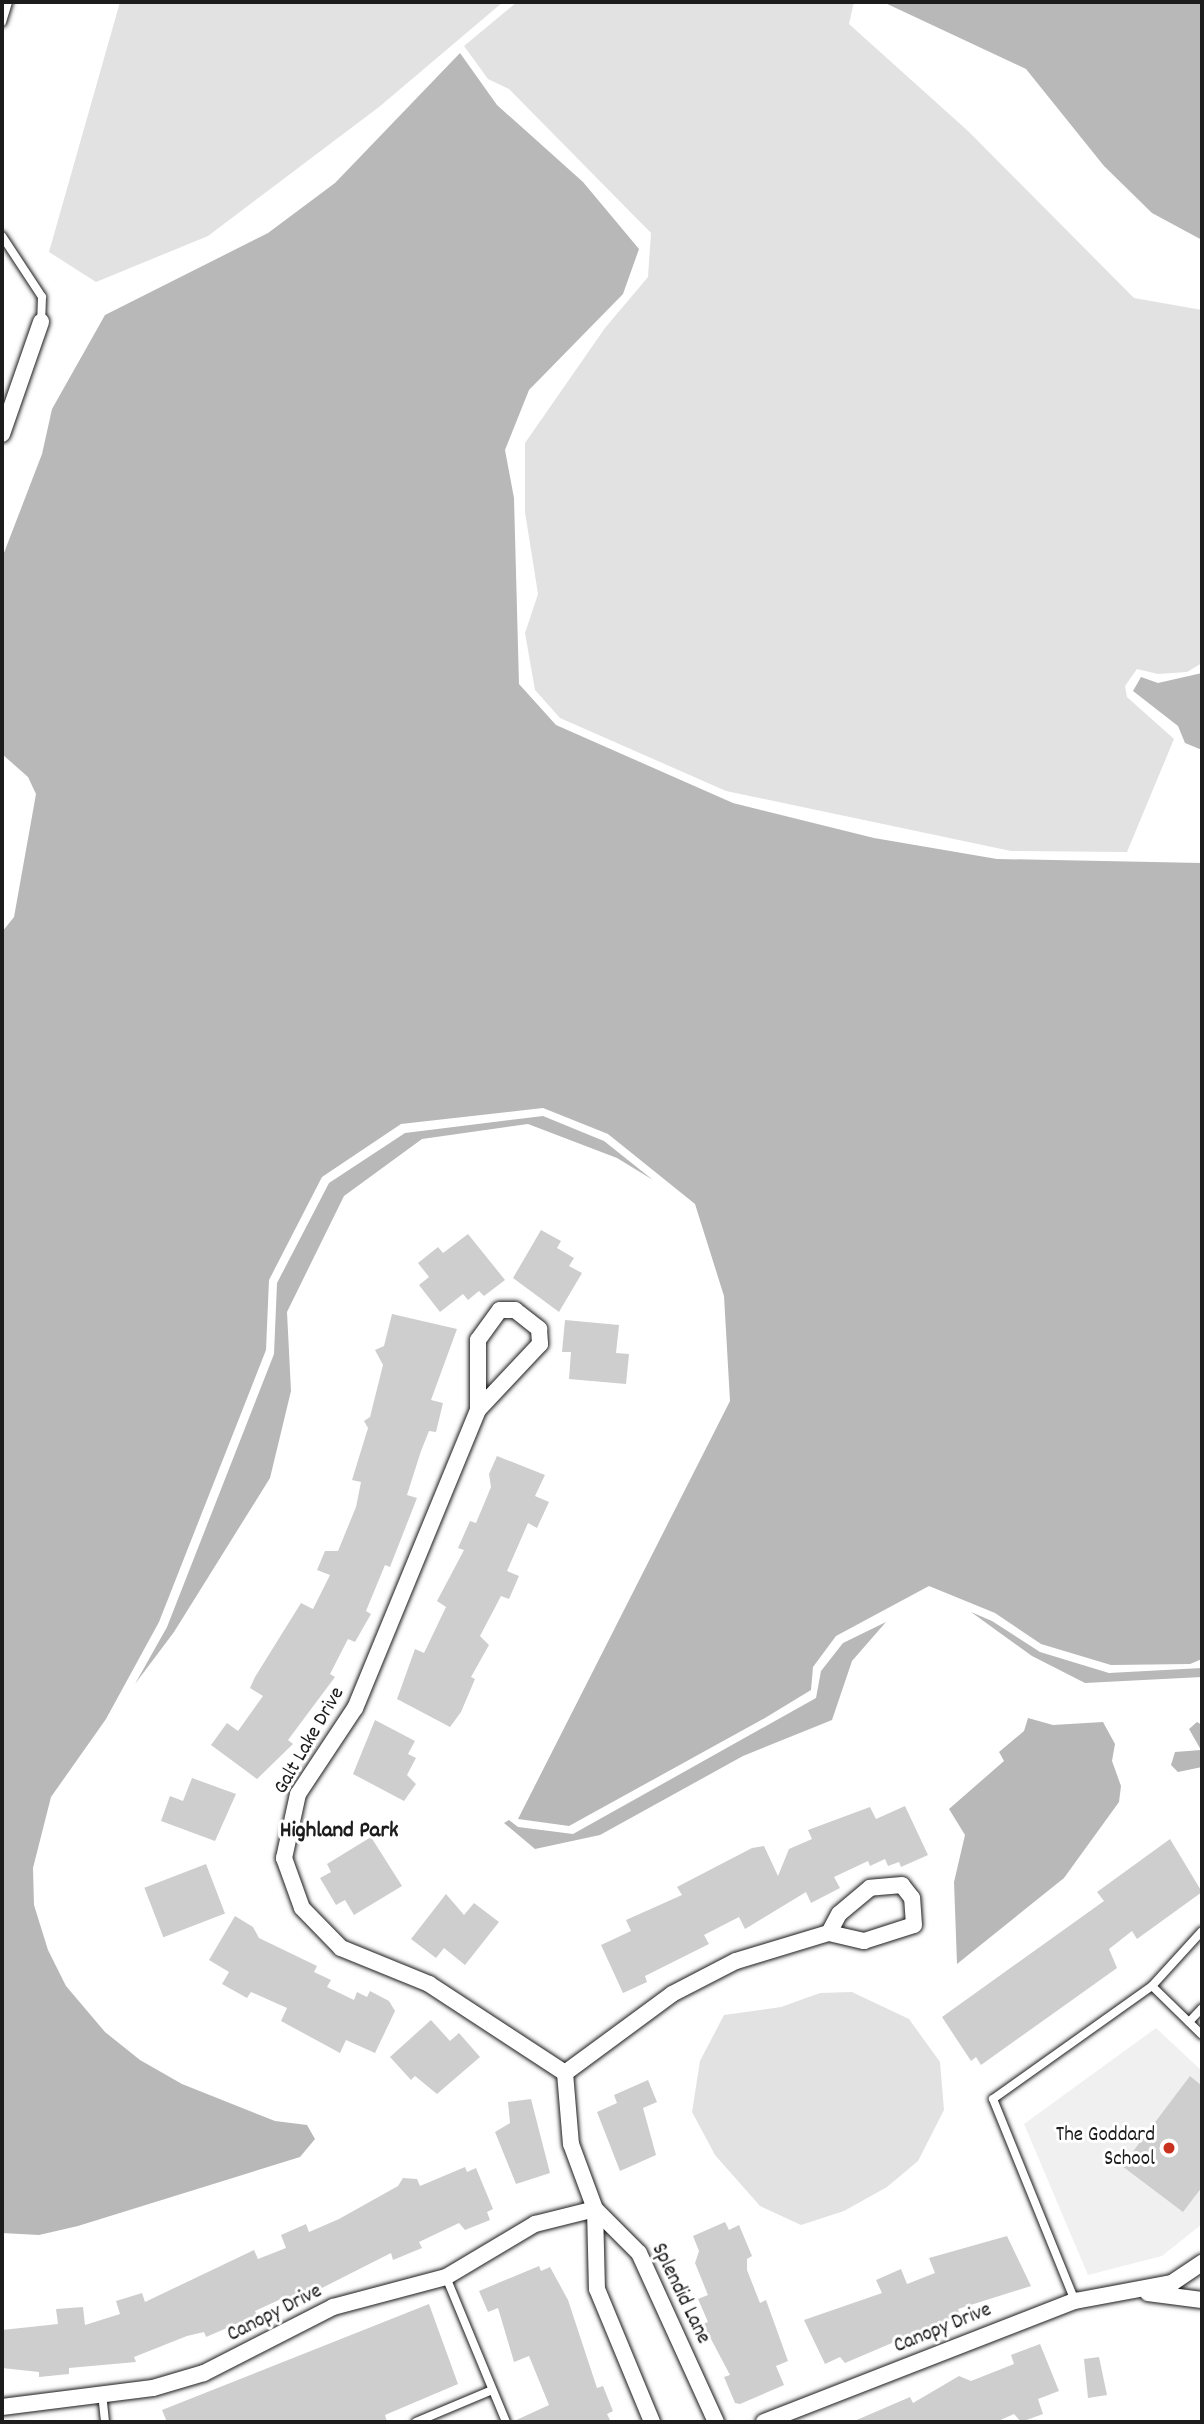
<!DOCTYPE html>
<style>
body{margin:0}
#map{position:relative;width:1204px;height:2424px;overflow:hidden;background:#fff;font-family:Dekko,sans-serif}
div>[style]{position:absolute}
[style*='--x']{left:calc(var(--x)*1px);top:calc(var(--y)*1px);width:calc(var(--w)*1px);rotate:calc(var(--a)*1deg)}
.built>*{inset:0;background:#f0f0f0}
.green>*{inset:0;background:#e2e2e2}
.water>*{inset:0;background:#b8b8b8}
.building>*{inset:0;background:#cecece;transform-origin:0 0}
.roads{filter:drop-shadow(0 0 2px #1c1c1c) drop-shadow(0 0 2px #1c1c1c)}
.service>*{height:8px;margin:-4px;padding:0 4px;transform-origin:4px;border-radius:4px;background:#fff}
.minor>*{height:16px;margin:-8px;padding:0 8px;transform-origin:8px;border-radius:8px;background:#fff}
.dots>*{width:19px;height:19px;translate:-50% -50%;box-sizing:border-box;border:4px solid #fff;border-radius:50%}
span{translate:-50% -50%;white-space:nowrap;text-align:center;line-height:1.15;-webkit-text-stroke:6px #fff;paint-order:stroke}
.street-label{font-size:21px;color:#1c1c1c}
.poi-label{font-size:21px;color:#1c1c1c}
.right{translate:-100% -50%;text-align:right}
.neighbourhood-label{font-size:23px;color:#1c1c1c;font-weight:700}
.frame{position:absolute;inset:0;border:4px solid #1c1c1c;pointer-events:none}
</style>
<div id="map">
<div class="built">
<i style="clip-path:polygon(1156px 2028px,1202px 2071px,1202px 2224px,1162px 2256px,1088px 2275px,1024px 2124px)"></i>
</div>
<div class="green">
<i style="clip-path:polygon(120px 2px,503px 2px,379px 107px,208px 236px,96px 282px,49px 252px)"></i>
<i style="clip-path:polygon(517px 2px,854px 2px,849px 24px,968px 131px,1134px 298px,1202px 310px,1202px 663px,1187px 672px,1158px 674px,1137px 669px,1125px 686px,1127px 697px,1174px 739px,1127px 852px,1011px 851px,726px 791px,560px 718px,535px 690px,525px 633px,538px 594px,525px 512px,525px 443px,605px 328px,648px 277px,651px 233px,509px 89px,488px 79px,464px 46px)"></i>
<i style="clip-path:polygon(852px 1992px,909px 2019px,940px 2062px,944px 2110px,918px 2161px,887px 2187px,844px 2211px,801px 2225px,760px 2206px,715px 2155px,692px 2112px,700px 2061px,724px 2015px,781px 2007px,820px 1993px)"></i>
</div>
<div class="water">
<i style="clip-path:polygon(883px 2px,1202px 2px,1202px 240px,1152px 213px,1104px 166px,1026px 69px)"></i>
<i style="clip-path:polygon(460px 53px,497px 105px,583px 182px,639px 249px,623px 294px,529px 390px,505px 450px,514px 498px,519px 684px,556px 725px,733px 803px,874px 838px,997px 859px,1202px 863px,1202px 1659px,1190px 1664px,1111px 1665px,1041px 1644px,995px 1613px,929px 1586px,836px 1636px,813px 1667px,811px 1690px,765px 1718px,569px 1826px,518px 1819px,730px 1401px,724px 1296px,695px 1204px,608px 1134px,543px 1108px,401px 1124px,322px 1177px,269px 1280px,266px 1350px,159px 1622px,106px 1719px,51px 1797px,33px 1868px,34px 1905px,48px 1950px,66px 1986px,105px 2032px,140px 2060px,182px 2084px,275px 2121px,307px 2125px,315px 2139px,300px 2157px,78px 2226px,39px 2235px,2px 2233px,2px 932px,14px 917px,36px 794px,28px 777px,2px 754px,2px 558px,42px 454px,52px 409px,105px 315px,268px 233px,335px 183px)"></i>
<i style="clip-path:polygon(1202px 673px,1202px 750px,1185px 743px,1178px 726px,1133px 691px,1141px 677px,1158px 683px)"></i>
<i style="clip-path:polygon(543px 1116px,604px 1141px,653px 1180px,617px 1158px,528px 1124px,422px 1139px,344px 1196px,287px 1312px,291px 1391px,270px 1478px,174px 1632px,135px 1684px,167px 1627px,274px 1354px,277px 1283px,329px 1183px,405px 1133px)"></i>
<i style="clip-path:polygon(971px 1612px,992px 1621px,1040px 1652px,1109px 1673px,1202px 1668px,1202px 1677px,1085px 1683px,1032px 1656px)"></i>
<i style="clip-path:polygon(886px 1622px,852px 1661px,832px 1720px,743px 1756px,600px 1835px,535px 1849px,504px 1823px,509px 1820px,518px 1827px,573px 1834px,816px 1698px,821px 1671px,843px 1643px)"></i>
<i style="clip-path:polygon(1028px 1718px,1053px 1725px,1103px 1722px,1115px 1744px,1112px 1761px,1121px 1786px,1119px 1802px,1064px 1878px,957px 1964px,954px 1882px,965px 1835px,949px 1809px,1004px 1761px,999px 1752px,1024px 1731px)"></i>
<i style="clip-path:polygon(1197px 1722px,1202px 1725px,1202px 1767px,1178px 1772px,1171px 1765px,1175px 1752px,1201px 1750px,1189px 1729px)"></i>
</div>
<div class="building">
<i style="clip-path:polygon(541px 1230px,561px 1241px,557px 1248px,574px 1258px,569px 1266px,582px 1273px,559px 1312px,513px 1278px)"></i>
<i style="clip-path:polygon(468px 1234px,505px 1280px,484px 1296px,479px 1291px,468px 1300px,463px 1294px,440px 1312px,419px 1285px,429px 1277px,418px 1263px,438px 1247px,443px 1253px)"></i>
<i style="clip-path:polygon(392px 1314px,457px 1329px,431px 1400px,443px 1403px,436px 1432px,429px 1431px,421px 1451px,407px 1495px,417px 1498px,390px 1567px,385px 1565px,366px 1611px,371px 1614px,355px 1642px,348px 1639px,330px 1674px,335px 1677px,288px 1740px,293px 1744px,257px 1779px,211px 1745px,227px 1723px,238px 1731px,263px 1696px,250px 1688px,255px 1677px,301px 1603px,313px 1609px,330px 1575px,317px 1570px,325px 1551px,338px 1551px,356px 1507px,361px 1482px,352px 1480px,368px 1428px,364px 1421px,370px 1417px,383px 1365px,375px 1350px,384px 1346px)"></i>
<i style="clip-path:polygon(565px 1320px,619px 1325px,616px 1353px,629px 1354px,626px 1384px,569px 1379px,571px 1352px,562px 1352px)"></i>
<i style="clip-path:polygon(497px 1456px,545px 1475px,535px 1496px,549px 1502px,537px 1528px,528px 1523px,507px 1571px,519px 1576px,509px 1599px,501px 1596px,480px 1636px,489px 1645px,471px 1677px,475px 1679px,461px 1712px,450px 1727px,397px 1699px,415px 1649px,424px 1653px,446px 1607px,437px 1601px,464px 1550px,458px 1548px,470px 1521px,476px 1523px,491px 1487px,489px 1474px)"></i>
<i style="clip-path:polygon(375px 1720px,415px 1741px,408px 1754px,416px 1758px,407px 1775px,416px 1784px,404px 1801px,353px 1774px)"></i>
<i style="clip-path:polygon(192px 1778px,236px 1794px,215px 1841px,161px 1821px,170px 1796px,183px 1801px)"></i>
<i style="clip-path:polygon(905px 1806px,928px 1855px,901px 1867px,899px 1862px,888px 1866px,885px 1859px,870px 1866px,868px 1861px,834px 1877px,840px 1888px,811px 1903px,806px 1892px,745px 1929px,739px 1917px,704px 1935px,709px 1944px,645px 1976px,647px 1982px,623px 1993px,601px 1945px,631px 1931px,626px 1920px,682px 1895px,677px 1887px,752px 1848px,764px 1846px,778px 1876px,789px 1849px,812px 1839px,808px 1830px,870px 1807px,876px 1819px)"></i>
<i style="clip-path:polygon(371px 1837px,402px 1886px,354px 1915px,345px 1900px,336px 1905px,320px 1878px,331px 1872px,327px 1864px)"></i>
<i style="clip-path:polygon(1170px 1839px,1202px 1892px,1137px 1939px,1132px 1931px,1109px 1949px,1117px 1968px,981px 2065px,976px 2057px,971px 2061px,942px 2017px,1104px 1901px,1097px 1892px)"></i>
<i style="left:206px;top:1864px;width:53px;height:66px;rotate:69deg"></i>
<i style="clip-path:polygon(446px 1894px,464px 1915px,474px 1903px,499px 1922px,465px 1965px,444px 1948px,436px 1958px,411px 1939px)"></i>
<i style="clip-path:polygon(235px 1916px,253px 1927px,259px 1938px,317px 1966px,314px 1972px,331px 1980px,327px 1987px,354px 2000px,357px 1992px,367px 1997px,370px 1991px,389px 2001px,395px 2011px,375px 2053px,346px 2040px,340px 2053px,281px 2021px,287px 2008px,251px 1992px,247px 1998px,222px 1984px,229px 1972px,209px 1960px)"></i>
<i style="clip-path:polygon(431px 2020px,450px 2041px,459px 2033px,480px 2057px,437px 2094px,415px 2076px,411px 2080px,390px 2057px)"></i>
<i style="clip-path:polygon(1190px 2076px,1202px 2086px,1202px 2187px,1183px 2212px,1122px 2166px)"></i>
<i style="clip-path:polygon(648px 2080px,657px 2102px,643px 2108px,656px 2155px,620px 2171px,597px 2112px,617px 2103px,614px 2095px)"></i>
<i style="clip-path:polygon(531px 2099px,550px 2173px,516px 2184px,495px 2132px,510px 2123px,508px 2102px)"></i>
<i style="clip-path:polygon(465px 2167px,467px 2172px,476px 2168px,493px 2209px,487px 2212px,490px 2220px,465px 2230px,459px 2223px,419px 2242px,422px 2248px,393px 2260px,391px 2253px,314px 2292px,285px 2304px,281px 2299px,255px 2311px,257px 2315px,206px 2337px,204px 2332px,187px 2336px,134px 2357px,136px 2362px,69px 2368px,69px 2374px,39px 2377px,39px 2372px,2px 2368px,2px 2330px,58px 2324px,56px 2309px,83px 2307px,85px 2325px,120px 2314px,116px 2301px,142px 2293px,145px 2302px,254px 2250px,258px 2259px,286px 2248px,281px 2235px,306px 2224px,309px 2232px,339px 2219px,398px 2186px,403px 2178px,417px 2179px,420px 2186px)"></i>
<i style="clip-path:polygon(725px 2222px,729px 2230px,739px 2225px,752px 2256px,747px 2259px,747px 2270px,760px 2303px,766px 2300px,788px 2361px,776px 2366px,784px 2385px,740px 2404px,735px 2403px,724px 2377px,730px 2375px,703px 2324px,708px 2322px,698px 2299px,708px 2295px,695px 2263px,699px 2251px,693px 2236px)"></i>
<i style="clip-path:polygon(1007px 2236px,1031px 2286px,958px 2309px,960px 2314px,845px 2363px,840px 2357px,825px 2364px,804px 2320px,882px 2293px,876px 2280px,901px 2269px,907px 2284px,935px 2273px,929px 2258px)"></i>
<i style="clip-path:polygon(539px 2266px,541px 2271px,550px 2267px,568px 2300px,597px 2388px,603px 2386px,613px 2411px,607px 2414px,611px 2422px,512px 2422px,549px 2405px,529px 2356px,514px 2362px,498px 2308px,488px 2312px,479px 2291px)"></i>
<i style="clip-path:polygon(429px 2304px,458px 2384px,385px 2415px,387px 2422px,167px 2422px,162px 2410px)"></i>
<i style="clip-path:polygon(1040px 2344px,1059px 2391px,1038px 2399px,1043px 2414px,1021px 2422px,1014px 2414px,996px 2422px,852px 2422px,910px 2397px,913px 2403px,959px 2376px,971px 2381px,1014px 2364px,1011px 2355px)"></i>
<i style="clip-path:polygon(1099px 2357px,1107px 2395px,1088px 2398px,1084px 2359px)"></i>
</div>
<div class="roads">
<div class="service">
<i style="--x:2;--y:22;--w:21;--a:-73"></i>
<i style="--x:2;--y:236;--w:73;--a:56.7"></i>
<i style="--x:42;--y:297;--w:25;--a:92"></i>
<i style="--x:1152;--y:1986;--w:74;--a:-47.7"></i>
<i style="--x:1189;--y:2022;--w:19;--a:-47"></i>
<i style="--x:446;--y:2277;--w:157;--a:67.5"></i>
<i style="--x:1075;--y:2301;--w:218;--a:-112.1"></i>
<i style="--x:993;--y:2099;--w:195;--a:-35.4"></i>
<i style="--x:1152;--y:1986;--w:70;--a:44.4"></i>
<i style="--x:102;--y:2393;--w:29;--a:84"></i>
<i style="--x:416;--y:2422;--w:82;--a:-22.8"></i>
</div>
<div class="minor">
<i style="--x:2;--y:434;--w:119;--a:-70.8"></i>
<i style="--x:478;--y:1410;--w:70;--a:-90"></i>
<i style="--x:478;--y:1340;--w:37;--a:-54"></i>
<i style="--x:500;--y:1310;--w:15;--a:0"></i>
<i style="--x:515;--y:1310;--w:31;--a:38"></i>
<i style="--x:539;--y:1329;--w:15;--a:86"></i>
<i style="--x:540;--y:1344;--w:91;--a:133.2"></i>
<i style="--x:478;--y:1410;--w:322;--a:112.4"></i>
<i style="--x:355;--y:1708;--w:103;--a:123.5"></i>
<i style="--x:298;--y:1794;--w:66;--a:102.3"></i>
<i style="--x:284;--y:1858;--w:53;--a:70.2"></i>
<i style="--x:302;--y:1908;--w:56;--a:45.7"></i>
<i style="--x:341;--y:1948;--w:95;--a:22.2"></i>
<i style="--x:429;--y:1984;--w:163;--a:33.2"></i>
<i style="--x:565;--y:2073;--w:71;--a:85.2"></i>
<i style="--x:571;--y:2144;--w:69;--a:69.7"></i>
<i style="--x:595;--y:2209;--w:80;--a:88.6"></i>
<i style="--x:597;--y:2289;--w:144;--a:67.5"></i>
<i style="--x:565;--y:2073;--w:133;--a:-36.4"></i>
<i style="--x:672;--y:1994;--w:72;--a:-27.3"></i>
<i style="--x:736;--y:1961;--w:97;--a:-16.8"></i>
<i style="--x:829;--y:1933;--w:36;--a:13"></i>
<i style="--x:864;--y:1941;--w:52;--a:-17.7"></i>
<i style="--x:914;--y:1925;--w:27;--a:-94"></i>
<i style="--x:912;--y:1898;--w:16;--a:-128"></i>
<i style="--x:902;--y:1885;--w:32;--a:175"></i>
<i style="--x:870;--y:1888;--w:40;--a:140"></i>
<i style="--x:839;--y:1914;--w:21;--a:118"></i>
<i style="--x:595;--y:2209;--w:62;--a:45"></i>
<i style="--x:639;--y:2253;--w:186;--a:65.5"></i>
<i style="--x:1148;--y:2293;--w:54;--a:7.4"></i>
<i style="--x:2;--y:2407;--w:152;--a:-7.2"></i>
<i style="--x:153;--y:2388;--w:53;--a:-16.4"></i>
<i style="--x:204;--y:2373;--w:145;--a:-27.1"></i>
<i style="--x:333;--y:2307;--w:117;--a:-14.9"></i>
<i style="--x:446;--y:2277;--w:104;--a:-30.8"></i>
<i style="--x:535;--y:2224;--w:62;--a:-14"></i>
<i style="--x:764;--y:2422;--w:334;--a:-21.3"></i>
<i style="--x:1075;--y:2301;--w:99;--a:-10.5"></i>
<i style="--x:1172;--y:2283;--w:36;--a:-34"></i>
</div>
</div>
<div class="dots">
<i style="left:1169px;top:2148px;background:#c8321e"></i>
</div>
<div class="street-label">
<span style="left:310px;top:1741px;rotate:-60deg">Galt Lake Drive</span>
<span style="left:680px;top:2294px;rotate:64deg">Splendid Lane</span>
<span style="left:275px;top:2314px;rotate:-27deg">Canopy Drive</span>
<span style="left:943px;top:2329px;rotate:-22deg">Canopy Drive</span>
</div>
<div class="poi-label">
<span class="right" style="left:1155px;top:2148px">The Goddard<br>School</span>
</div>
<div class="neighbourhood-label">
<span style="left:339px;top:1832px">Highland Park</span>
</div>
<div class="frame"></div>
</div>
